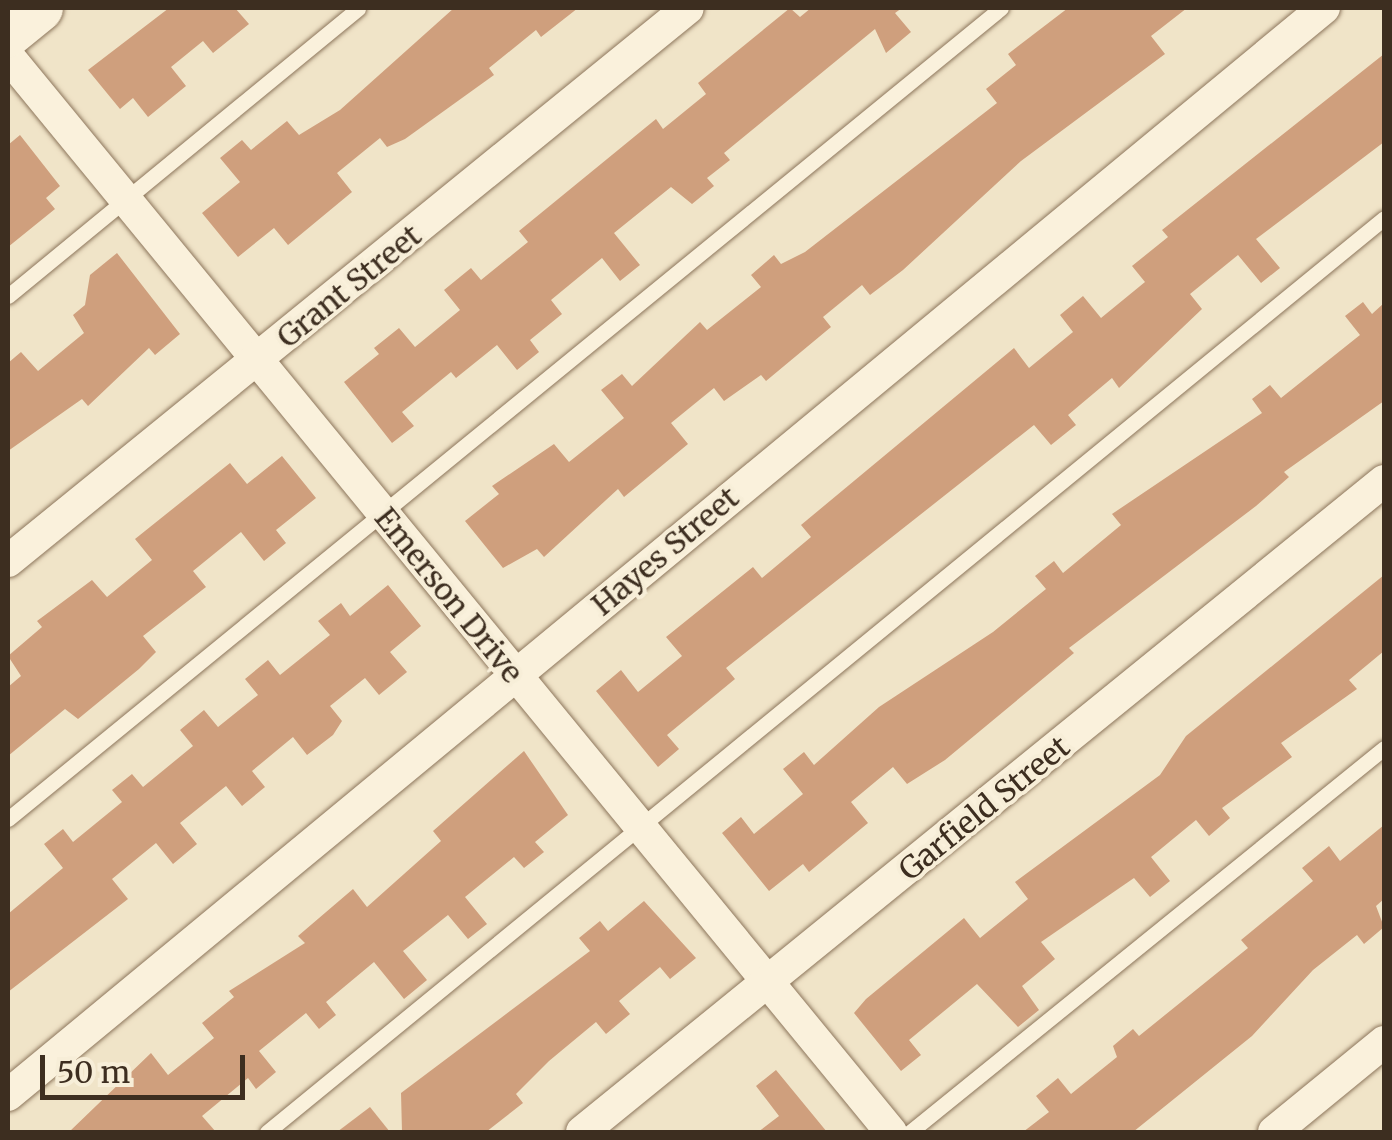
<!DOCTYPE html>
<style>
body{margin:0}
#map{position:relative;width:1392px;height:1140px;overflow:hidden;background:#f0e4c8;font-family:Merriweather,serif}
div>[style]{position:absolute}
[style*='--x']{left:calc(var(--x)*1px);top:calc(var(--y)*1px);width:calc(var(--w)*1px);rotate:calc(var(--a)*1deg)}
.building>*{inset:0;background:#cf9f7d}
.roads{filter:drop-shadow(0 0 2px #8d765c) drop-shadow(0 0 2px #8d765c)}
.lane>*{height:15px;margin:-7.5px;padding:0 7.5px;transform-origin:7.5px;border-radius:7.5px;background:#faf1dc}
.street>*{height:32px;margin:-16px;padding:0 16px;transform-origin:16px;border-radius:16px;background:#faf1dc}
.secondary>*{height:45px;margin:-22.5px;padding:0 22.5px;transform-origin:22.5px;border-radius:22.5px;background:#faf1dc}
span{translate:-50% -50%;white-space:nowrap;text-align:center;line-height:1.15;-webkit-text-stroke:8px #f7eed8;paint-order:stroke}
.street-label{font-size:30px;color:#3d2e20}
.frame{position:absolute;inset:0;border:10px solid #3d2e20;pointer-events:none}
.scale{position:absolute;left:40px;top:1055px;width:205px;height:45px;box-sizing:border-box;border:5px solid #3d2e20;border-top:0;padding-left:12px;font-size:30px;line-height:35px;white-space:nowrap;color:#3d2e20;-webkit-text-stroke:8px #f7eed8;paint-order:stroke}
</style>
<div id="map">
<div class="building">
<i style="clip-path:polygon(169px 8px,235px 8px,249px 24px,213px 53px,203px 41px,171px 67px,186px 86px,148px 117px,133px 98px,120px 109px,88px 70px)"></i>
<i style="clip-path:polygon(454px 8px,578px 8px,541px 37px,536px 30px,489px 68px,494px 75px,405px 139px,387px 147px,380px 138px,337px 173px,352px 192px,288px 245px,274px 228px,238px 257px,202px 213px,240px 182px,220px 158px,242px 140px,251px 150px,287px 121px,299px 135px,340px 110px)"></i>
<i style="clip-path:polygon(790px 8px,800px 17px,811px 8px,902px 8px,895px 13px,911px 32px,886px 53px,875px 29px,724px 153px,730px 160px,707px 178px,714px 186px,692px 204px,671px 187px,614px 233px,640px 265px,620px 281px,602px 258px,551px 300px,562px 314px,530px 340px,539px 352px,517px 370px,497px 345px,456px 378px,451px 372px,402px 412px,414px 426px,392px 443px,344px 382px,379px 354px,374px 348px,399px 328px,415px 347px,460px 310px,444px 290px,471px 268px,481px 280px,528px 242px,519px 231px,656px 119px,663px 129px,706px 94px,698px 83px)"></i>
<i style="clip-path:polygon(1068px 8px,1187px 8px,1151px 36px,1165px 54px,1021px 161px,903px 270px,870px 295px,862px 285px,823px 317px,831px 327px,766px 381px,761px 375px,724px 401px,714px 388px,671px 423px,688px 444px,624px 497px,618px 489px,544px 557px,537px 549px,503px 568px,465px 521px,499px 494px,492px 486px,554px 444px,569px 462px,624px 418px,601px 390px,622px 374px,632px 386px,700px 322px,707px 330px,761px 287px,751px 275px,774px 255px,781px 264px,805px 252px,997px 103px,986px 89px,1016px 65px,1008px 54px)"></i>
<i style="clip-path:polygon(1384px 54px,1384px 142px,1256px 239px,1280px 268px,1261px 283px,1238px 255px,1190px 294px,1202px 309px,1119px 388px,1112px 378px,1068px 415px,1076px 425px,1051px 445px,1034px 425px,726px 668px,735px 679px,667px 735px,679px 749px,658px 767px,596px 691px,621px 670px,638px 692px,682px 656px,666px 637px,753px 567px,762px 578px,811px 537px,801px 525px,1014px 348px,1029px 368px,1073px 332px,1060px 315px,1083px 296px,1101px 318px,1145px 282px,1132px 266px,1168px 237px,1162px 230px)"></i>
<i style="clip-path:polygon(20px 135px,60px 186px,46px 198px,55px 209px,8px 247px,8px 145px)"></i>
<i style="clip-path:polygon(117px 253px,180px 334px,155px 355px,149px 348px,88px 406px,82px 399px,8px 451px,8px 363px,21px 352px,38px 371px,84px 333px,73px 315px,85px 305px,90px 275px)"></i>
<i style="clip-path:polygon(1363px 302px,1372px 314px,1384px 303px,1384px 401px,1284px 472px,1289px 477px,1256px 506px,1069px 648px,1074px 653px,945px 760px,907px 784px,893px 767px,851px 802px,868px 823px,809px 872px,803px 864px,769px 891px,722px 833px,741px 817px,754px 834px,803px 794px,783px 769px,804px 752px,814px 765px,879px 707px,993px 632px,1046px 589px,1035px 576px,1054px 561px,1063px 573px,1121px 525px,1112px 514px,1262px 413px,1252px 399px,1270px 385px,1281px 398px,1360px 335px,1345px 316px)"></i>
<i style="clip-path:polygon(282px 456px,316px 498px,276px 530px,286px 543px,264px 561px,241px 532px,193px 571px,206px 587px,143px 636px,156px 652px,139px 669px,78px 719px,65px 709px,8px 756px,8px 687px,21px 676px,8px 656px,42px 627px,37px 621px,92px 580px,107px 597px,152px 560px,135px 539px,230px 463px,247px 484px)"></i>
<i style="clip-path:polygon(1384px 575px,1384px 651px,1349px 680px,1357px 689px,1281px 743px,1292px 757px,1222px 808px,1230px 818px,1209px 836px,1196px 820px,1151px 857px,1170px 881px,1150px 897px,1134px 878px,1041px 942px,1055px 959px,1022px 986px,1039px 1010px,1018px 1027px,977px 984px,909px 1040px,921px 1055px,901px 1071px,854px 1013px,866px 999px,964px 918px,980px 938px,1028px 899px,1015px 882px,1160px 775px,1186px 736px)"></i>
<i style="clip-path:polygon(388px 585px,421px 626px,390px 652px,407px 672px,379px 695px,365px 678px,330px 706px,342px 721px,333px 735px,307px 755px,293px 737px,252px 771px,265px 787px,242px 806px,226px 786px,180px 823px,197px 844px,173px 864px,156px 843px,112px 879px,128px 899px,8px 992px,8px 914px,63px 868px,44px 844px,63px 829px,73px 842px,122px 802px,112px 790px,132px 774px,143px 787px,193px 746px,180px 730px,204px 710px,218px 727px,258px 695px,245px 679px,268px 660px,280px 675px,330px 635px,318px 621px,341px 603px,350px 616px)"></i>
<i style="clip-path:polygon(524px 751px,568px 815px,535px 842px,544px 852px,524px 868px,514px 857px,465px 897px,487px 924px,468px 939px,448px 915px,403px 951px,427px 980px,404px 999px,374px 962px,326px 1002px,336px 1015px,319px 1029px,306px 1013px,259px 1051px,276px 1072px,256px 1089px,248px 1078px,202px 1116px,216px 1132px,69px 1132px,151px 1053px,168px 1075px,214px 1038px,202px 1023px,234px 997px,229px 991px,305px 943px,298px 936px,353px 889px,367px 907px,441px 841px,433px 831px)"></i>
<i style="clip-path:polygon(1384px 825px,1384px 899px,1376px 906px,1384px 927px,1364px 944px,1357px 935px,1313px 970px,1252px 1036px,1133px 1132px,1023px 1132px,1049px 1112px,1036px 1096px,1058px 1078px,1071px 1094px,1117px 1057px,1113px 1046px,1133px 1029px,1139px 1036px,1248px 948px,1241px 940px,1313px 881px,1302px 868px,1329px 846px,1340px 861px)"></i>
<i style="clip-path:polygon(644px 901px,696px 958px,670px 979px,660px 967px,619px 1001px,630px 1014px,606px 1034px,596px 1022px,549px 1061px,516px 1094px,523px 1103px,486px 1132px,402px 1132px,401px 1093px,590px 951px,579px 938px,600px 921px,608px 931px)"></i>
<i style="clip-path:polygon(776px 1070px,827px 1132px,758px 1132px,779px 1116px,756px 1086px)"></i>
<i style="clip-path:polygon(370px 1107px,390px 1132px,337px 1132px)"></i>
</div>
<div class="roads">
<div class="lane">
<i style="--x:8;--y:296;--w:453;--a:-39.4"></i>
<i style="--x:8;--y:819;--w:1282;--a:-39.24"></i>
<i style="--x:267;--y:1132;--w:1443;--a:-39.29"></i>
<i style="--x:910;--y:1132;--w:610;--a:-39.01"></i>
</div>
<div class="street">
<i style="--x:8;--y:56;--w:1392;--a:50.63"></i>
<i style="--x:8;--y:561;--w:876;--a:-39.12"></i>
<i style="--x:8;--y:1095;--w:1707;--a:-39.56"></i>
<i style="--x:582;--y:1132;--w:1033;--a:-39.07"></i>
<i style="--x:1274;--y:1132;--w:142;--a:-39.3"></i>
</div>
<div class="secondary">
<i style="--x:8;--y:34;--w:41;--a:-39.1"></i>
</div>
</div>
<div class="street-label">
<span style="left:349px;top:286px;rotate:-39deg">Grant Street</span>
<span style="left:665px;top:551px;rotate:-40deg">Hayes Street</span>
<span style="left:449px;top:595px;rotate:51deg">Emerson Drive</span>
<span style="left:984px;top:808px;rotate:-39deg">Garfield Street</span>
</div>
<div class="frame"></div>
<div class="scale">50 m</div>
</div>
